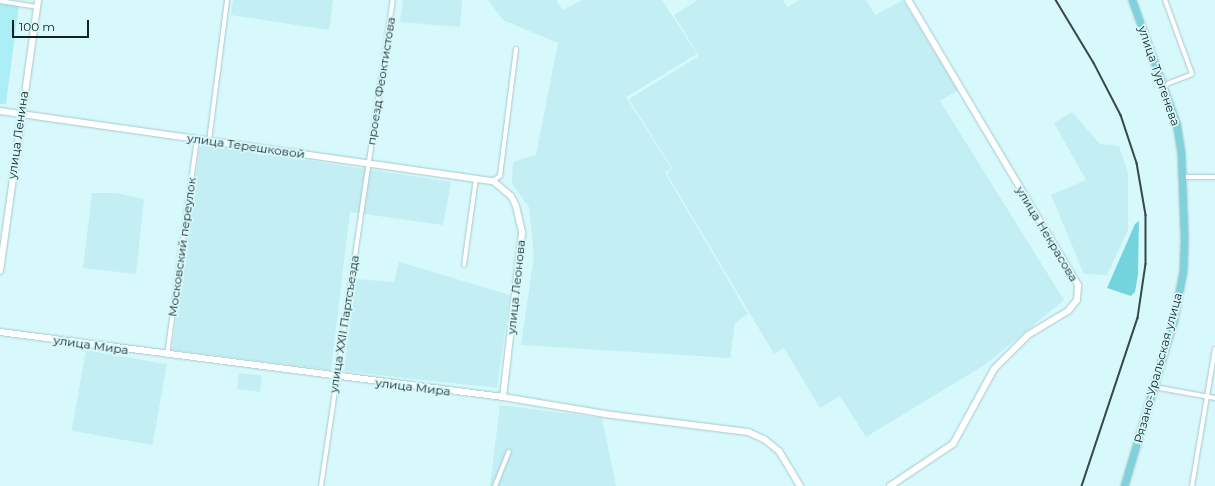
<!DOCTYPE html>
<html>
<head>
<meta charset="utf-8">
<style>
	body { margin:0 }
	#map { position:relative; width:1215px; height:486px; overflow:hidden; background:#d7f9fc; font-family:Montserrat,sans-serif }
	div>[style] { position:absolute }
	.built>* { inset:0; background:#c3eef3; transform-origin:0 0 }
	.green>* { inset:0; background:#abeef6 }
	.forest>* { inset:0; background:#74d4de }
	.roads { filter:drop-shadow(0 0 1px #a8c8cc) drop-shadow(0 0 1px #a8c8cc) }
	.street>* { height:4px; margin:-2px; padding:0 2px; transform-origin:2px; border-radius:2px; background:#fff }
	.secondary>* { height:6px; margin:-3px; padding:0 3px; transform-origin:3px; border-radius:3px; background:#fff }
	.primary>* { height:7px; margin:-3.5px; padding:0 3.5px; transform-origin:3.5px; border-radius:3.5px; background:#80d1d9 }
	.rail>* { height:1.5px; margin:-0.75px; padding:0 0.75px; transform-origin:0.75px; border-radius:0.75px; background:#38484a }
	span { translate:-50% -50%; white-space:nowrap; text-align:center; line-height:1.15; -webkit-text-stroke:3.5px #d7f9fc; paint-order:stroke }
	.street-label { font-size:12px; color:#152122 }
	.scale { position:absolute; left:12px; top:20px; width:77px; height:18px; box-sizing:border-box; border:2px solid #152122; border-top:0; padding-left:5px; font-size:12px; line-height:14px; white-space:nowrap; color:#152122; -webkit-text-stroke:3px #d7f9fc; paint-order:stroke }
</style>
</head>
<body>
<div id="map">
	<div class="built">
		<div style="clip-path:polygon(233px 0,333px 0,329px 30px,231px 15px)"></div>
		<div style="clip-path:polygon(403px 0,462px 0,460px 27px,400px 22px)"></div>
		<div style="clip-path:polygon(488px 0,556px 0,563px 10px,582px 0,662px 0,697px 54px,626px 97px,671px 168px,665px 173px,748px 314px,735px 323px,730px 358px,521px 345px,534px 256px,529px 207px,512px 184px,513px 162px,536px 155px,558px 43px,503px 20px)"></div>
		<div style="clip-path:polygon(698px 0,783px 0,787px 7px,800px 0,866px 0,875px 15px,903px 0,958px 90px,940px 101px,1064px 300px,986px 364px,866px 437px,840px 396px,820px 408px,784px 348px,774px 354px,667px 174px,672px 168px,629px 99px,699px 56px,674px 15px)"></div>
		<div style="clip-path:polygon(1072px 112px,1100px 144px,1119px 146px,1128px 173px,1128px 230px,1107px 275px,1084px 274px,1051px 195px,1086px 180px,1054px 123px)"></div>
		<div style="clip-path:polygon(200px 144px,451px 182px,443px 225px,350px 212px,331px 370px,172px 350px)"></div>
		<div style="clip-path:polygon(92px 193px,116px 193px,144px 199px,136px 274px,83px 268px)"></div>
		<div style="clip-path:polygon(399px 262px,510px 295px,497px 388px,344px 371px,356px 279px,394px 282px)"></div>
		<div style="left:86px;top:350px;width:82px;height:82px;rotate:10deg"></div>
		<div style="left:239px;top:373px;width:23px;height:16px;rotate:7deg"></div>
		<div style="clip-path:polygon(500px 405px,602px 418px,616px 486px,490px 486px)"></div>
	</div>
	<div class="green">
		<div style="clip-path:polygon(0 2px,19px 4px,6px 104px,0 104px)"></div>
	</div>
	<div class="forest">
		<div style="clip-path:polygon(1139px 221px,1138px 274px,1135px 292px,1131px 296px,1107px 288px,1135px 224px)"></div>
	</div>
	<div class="roads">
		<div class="street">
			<div style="left:0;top:1px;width:37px;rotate:9deg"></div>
			<div style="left:1164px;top:85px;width:30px;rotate:-21deg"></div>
			<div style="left:1192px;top:74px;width:79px;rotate:-110deg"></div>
			<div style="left:209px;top:141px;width:142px;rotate:-82.7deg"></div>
			<div style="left:1182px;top:177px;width:33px"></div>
			<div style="left:493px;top:181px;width:9px;rotate:-36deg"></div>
			<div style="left:500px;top:176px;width:128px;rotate:-82.8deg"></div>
			<div style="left:464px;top:265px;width:88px;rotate:-82.1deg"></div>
			<div style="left:167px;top:355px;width:218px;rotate:-82.1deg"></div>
			<div style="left:1154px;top:387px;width:62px;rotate:10.2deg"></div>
			<div style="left:321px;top:486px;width:491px;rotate:-81.6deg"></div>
			<div style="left:495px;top:486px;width:37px;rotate:-68deg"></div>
			<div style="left:1192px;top:486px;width:139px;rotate:-80.5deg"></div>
		</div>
		<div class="secondary">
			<div style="left:0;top:111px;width:498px;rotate:8.1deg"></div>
			<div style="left:493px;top:181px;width:23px;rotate:40deg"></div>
			<div style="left:511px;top:196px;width:11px;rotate:63deg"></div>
			<div style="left:516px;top:206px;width:28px;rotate:77deg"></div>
			<div style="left:522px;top:233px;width:165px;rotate:96.6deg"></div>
			<div style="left:0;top:271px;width:274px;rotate:-82deg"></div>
			<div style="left:0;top:332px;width:507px;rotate:7.36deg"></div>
			<div style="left:503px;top:397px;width:110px;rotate:9.4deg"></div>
			<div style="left:612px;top:415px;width:137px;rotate:7.1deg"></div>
			<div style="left:748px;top:432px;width:17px;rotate:24deg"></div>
			<div style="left:764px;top:439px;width:19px;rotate:39deg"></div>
			<div style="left:779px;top:451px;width:41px;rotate:59deg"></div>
			<div style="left:890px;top:486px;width:76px;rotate:-33.7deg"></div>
			<div style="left:953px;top:444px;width:85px;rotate:-61.3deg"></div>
			<div style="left:994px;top:369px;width:48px;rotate:-45deg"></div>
			<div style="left:1028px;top:335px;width:47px;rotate:-31deg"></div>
			<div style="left:1068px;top:311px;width:14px;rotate:-51deg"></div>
			<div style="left:1077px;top:300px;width:15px;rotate:-86deg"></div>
			<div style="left:1078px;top:285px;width:332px;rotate:-120.8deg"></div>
		</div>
		<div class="primary">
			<div style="left:1124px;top:486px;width:175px;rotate:-73.4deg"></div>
			<div style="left:1174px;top:318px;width:48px;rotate:-79.2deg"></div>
			<div style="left:1183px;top:271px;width:36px;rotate:-88deg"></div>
			<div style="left:1184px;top:235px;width:82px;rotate:-92.1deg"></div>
			<div style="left:1181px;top:153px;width:30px;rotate:-99deg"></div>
			<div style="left:1176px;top:123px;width:131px;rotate:-109.7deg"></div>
		</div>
	</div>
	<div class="rail">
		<div style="left:1056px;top:0;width:74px;rotate:58.9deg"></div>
		<div style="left:1094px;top:63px;width:59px;rotate:62.6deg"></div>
		<div style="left:1121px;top:115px;width:51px;rotate:71.6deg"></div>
		<div style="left:1137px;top:163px;width:53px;rotate:80.2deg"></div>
		<div style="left:1146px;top:215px;width:49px;rotate:90deg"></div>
		<div style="left:1146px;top:264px;width:55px;rotate:98.4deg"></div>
		<div style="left:1138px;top:318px;width:177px;rotate:108.4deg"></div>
	</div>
	<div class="street-label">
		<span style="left:1159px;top:76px;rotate:71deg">улица Тургенева</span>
		<span style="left:381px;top:81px;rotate:-81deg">проезд Феоктистова</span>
		<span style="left:18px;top:135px;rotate:-82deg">улица Ленина</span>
		<span style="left:246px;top:146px;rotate:8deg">улица Терешковой</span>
		<span style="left:1047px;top:234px;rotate:59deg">улица Некрасова</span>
		<span style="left:182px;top:247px;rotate:-82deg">Московский переулок</span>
		<span style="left:516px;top:287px;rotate:-84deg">улица Леонова</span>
		<span style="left:344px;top:324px;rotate:-81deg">улица XXII Партсъезда</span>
		<span style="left:91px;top:345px;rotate:8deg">улица Мира</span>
		<span style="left:1158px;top:368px;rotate:-75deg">Рязано-Уральская улица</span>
		<span style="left:413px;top:387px;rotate:7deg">улица Мира</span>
	</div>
	<div class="scale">100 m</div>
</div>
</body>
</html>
